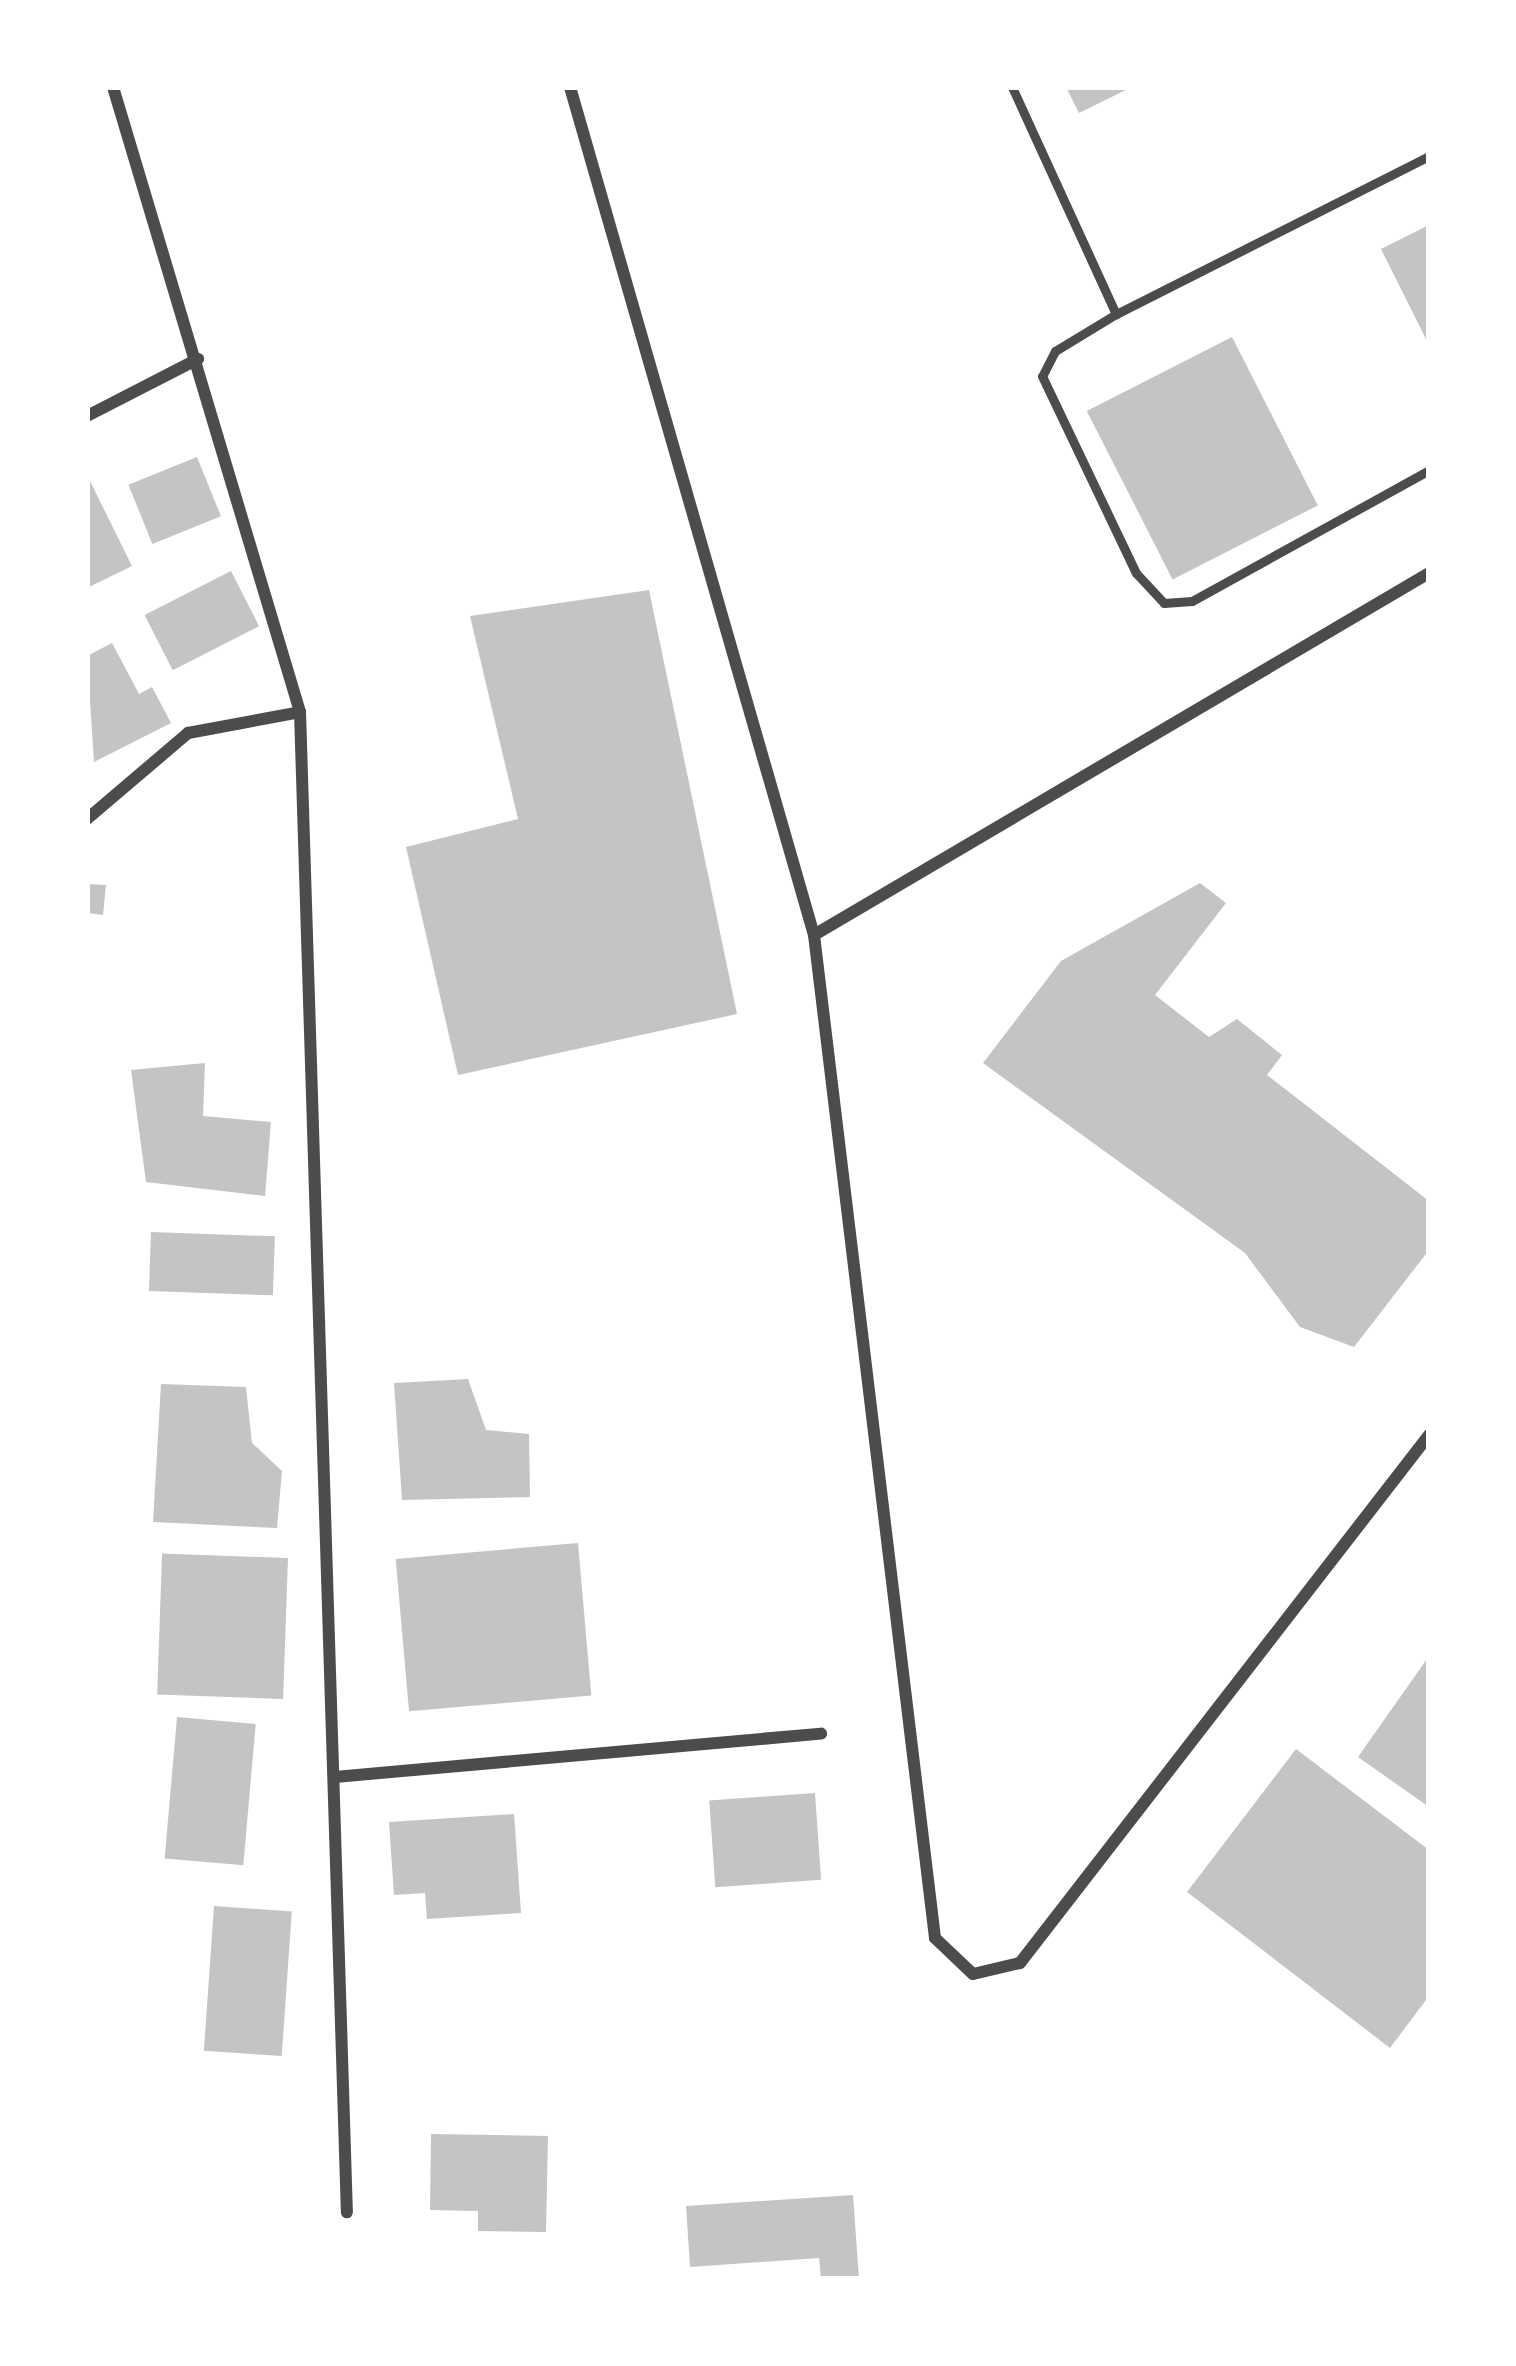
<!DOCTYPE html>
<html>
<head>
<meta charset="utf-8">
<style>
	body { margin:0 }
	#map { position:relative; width:1516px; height:2366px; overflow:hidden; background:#fff; font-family:"IBM Plex Sans",sans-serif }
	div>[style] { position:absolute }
	.building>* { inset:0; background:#c4c4c4; transform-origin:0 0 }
	.service>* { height:9px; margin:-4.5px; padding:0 4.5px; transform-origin:4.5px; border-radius:4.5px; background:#4c4c4c }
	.minor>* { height:12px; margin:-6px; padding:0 6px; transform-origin:6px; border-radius:6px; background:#4c4c4c }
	span { translate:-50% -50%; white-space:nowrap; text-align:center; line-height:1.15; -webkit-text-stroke:12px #fff; paint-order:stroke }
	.frame { position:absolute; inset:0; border:90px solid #fff; pointer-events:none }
</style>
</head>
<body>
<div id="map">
	<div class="building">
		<div style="clip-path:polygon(1066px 87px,1132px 87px,1079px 113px)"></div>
		<div style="clip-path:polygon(1429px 225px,1429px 345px,1381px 249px)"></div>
		<div style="left:1232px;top:337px;width:189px;height:163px;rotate:63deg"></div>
		<div style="left:197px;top:457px;width:64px;height:74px;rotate:68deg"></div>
		<div style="clip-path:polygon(87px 475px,132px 566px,87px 588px)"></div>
		<div style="left:231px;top:571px;width:62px;height:97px;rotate:63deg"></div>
		<div style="clip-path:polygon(649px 590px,737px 1014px,458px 1075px,406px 847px,518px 819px,470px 616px)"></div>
		<div style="clip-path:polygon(112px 643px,139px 694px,152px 687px,171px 723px,94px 762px,87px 656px)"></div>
		<div style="clip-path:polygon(1200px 883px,1226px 903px,1155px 995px,1209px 1037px,1237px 1019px,1282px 1055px,1267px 1075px,1429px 1201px,1429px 1250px,1354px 1347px,1300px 1327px,1245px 1253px,983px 1063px,1061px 961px)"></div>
		<div style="clip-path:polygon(87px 884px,106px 885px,103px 915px,87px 913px)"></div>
		<div style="clip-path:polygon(205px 1063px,203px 1116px,271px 1122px,265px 1196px,146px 1182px,131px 1070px)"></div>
		<div style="left:151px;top:1232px;width:124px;height:59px;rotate:2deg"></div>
		<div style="clip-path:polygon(468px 1379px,486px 1430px,529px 1434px,530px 1497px,402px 1500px,394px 1383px)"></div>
		<div style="clip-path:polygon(161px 1384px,246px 1387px,252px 1443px,282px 1471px,277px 1528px,153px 1522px)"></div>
		<div style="left:578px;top:1543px;width:153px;height:183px;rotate:85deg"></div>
		<div style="left:288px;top:1558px;width:141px;height:126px;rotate:92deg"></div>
		<div style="clip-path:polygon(1429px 1656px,1429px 1807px,1358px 1757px)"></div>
		<div style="left:177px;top:1717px;width:79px;height:142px;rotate:5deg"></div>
		<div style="clip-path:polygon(1296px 1749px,1429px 1850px,1429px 1996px,1390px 2048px,1187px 1892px)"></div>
		<div style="left:815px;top:1793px;width:87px;height:106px;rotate:86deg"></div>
		<div style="clip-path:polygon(514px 1814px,521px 1913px,427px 1919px,425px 1893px,394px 1895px,389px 1822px)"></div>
		<div style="left:214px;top:1906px;width:78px;height:145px;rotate:4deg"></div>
		<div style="clip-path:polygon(431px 2134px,548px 2136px,546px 2232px,478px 2231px,478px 2211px,430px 2210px)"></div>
		<div style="clip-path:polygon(853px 2195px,859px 2279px,821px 2279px,819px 2258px,690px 2267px,686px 2206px)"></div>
	</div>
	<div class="service">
		<div style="left:1012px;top:87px;width:250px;rotate:65.4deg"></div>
		<div style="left:1429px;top:156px;width:351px;rotate:153.2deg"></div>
		<div style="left:1116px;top:314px;width:71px;rotate:148.8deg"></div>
		<div style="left:1055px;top:351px;width:28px;rotate:117deg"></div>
		<div style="left:1042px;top:376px;width:218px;rotate:64.5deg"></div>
		<div style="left:1136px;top:573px;width:41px;rotate:47deg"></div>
		<div style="left:1164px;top:603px;width:28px;rotate:-4deg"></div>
		<div style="left:1192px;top:601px;width:271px;rotate:-28.9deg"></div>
	</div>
	<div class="minor">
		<div style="left:113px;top:87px;width:652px;rotate:73.34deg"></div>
		<div style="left:300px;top:712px;width:1501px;rotate:88.21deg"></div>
		<div style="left:570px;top:87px;width:882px;rotate:73.95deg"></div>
		<div style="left:814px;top:935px;width:1010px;rotate:83.12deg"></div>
		<div style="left:935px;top:1938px;width:52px;rotate:43.5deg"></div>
		<div style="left:973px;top:1974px;width:48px;rotate:-13.2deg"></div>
		<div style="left:1020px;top:1963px;width:668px;rotate:-52.24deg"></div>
		<div style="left:87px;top:416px;width:125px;rotate:-27.2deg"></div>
		<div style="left:87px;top:819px;width:133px;rotate:-40.4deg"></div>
		<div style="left:188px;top:733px;width:114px;rotate:-10.6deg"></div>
		<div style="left:814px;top:935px;width:714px;rotate:-30.48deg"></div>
		<div style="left:335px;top:1777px;width:488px;rotate:-5.1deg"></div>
	</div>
	<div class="frame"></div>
</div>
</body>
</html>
